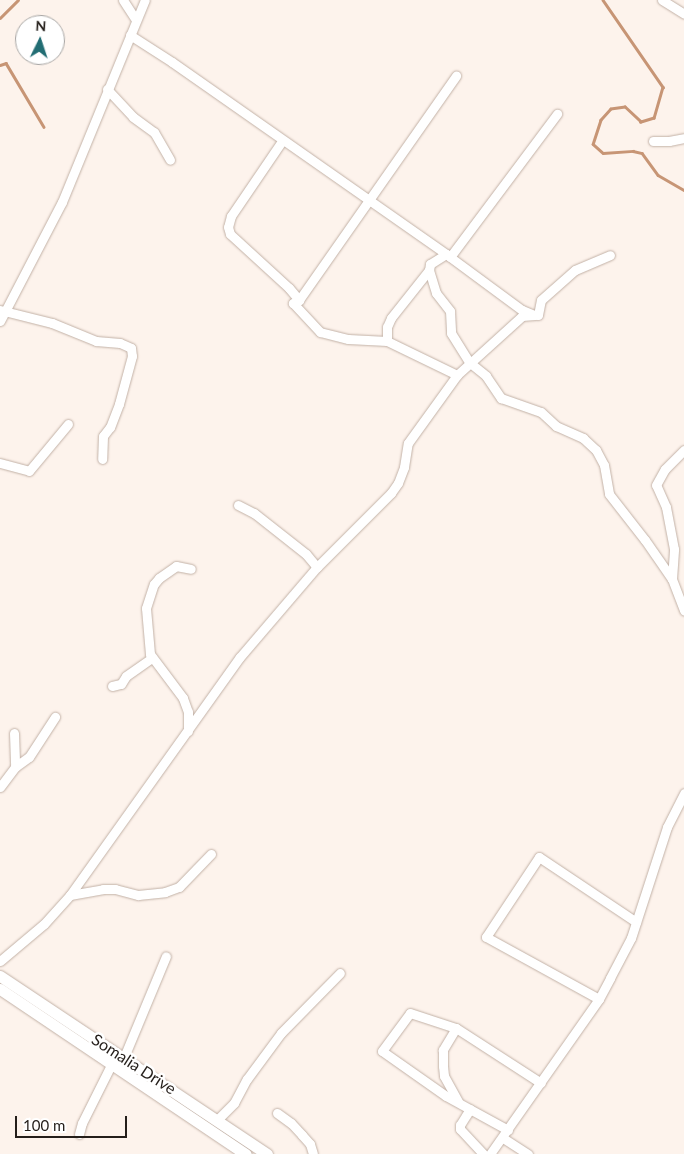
<!DOCTYPE html>
<html>
<head>
<meta charset="utf-8">
<style>
	body { margin:0 }
	#map { position:relative; width:684px; height:1154px; overflow:hidden; background:#fdf3ec; font-family:Lato,sans-serif }
	div>[style] { position:absolute }
	.stream>* { height:2.5px; margin:-1.25px; padding:0 1.25px; transform-origin:1.25px; border-radius:1.25px; background:#c79575 }
	.roads { filter:drop-shadow(0 0 1px #c2b1a6) drop-shadow(0 0 1px #c2b1a6) }
	.minor>* { height:9px; margin:-4.5px; padding:0 4.5px; transform-origin:4.5px; border-radius:4.5px; background:#fff }
	.major>* { height:11px; margin:-5.5px; padding:0 5.5px; transform-origin:5.5px; border-radius:5.5px; background:#fff }
	span { translate:-50% -50%; white-space:nowrap; text-align:center; line-height:1.15; -webkit-text-stroke:5px #fff; paint-order:stroke }
	.street-label { font-size:16px; color:#241e1a }
	.north { position:absolute; left:15px; top:15px; width:50px; height:50px; box-sizing:border-box; background:#fff; border:1px solid #a7a5a3; border-radius:50%; rotate:4deg; font-size:14px; font-weight:700; line-height:20px; text-align:center; color:#241e1a }
	.north::after { content:''; display:block; margin:auto; width:18px; height:22px; background:#226d73; clip-path:polygon(50% 0,100% 100%,50% 72%,0 100%) }
	.scale { position:absolute; left:15px; top:1116px; width:112px; height:22px; box-sizing:border-box; border:2px solid #241e1a; border-top:0; padding-left:6px; font-size:15px; line-height:18px; white-space:nowrap; color:#241e1a; -webkit-text-stroke:4px #fff; paint-order:stroke }
</style>
</head>
<body>
<div id="map">
	<div class="stream">
		<div style="left:603px;top:0;width:106px;rotate:55.4deg"></div>
		<div style="left:663px;top:87px;width:32px;rotate:106deg"></div>
		<div style="left:654px;top:118px;width:14px;rotate:163deg"></div>
		<div style="left:641px;top:122px;width:22px;rotate:-137deg"></div>
		<div style="left:625px;top:107px;width:14px;rotate:172deg"></div>
		<div style="left:611px;top:109px;width:15px;rotate:132deg"></div>
		<div style="left:601px;top:120px;width:25px;rotate:108deg"></div>
		<div style="left:593px;top:144px;width:13px;rotate:42deg"></div>
		<div style="left:603px;top:153px;width:30px;rotate:-4deg"></div>
		<div style="left:633px;top:151px;width:9px;rotate:13deg"></div>
		<div style="left:642px;top:153px;width:27px;rotate:54deg"></div>
		<div style="left:658px;top:175px;width:30px;rotate:30deg"></div>
		<div style="left:0;top:18px;width:25px;rotate:-45deg"></div>
		<div style="left:0;top:65px;width:6px;rotate:-18deg"></div>
		<div style="left:6px;top:63px;width:74px;rotate:59.3deg"></div>
	</div>
	<div class="roads">
		<div class="minor">
			<div style="left:123px;top:0;width:24px;rotate:57deg"></div>
			<div style="left:662px;top:0;width:26px;rotate:32deg"></div>
			<div style="left:130px;top:35px;width:50px;rotate:32.7deg"></div>
			<div style="left:172px;top:62px;width:335px;rotate:35deg"></div>
			<div style="left:446px;top:254px;width:94px;rotate:36.4deg"></div>
			<div style="left:522px;top:310px;width:11px;rotate:22deg"></div>
			<div style="left:107px;top:89px;width:38px;rotate:47deg"></div>
			<div style="left:133px;top:117px;width:26px;rotate:36deg"></div>
			<div style="left:154px;top:132px;width:32px;rotate:60deg"></div>
			<div style="left:282px;top:141px;width:91px;rotate:124.2deg"></div>
			<div style="left:231px;top:216px;width:11px;rotate:105deg"></div>
			<div style="left:228px;top:227px;width:7px;rotate:74deg"></div>
			<div style="left:230px;top:234px;width:80px;rotate:42.5deg"></div>
			<div style="left:289px;top:288px;width:16px;rotate:50deg"></div>
			<div style="left:299px;top:300px;width:7px;rotate:153deg"></div>
			<div style="left:293px;top:303px;width:40px;rotate:47deg"></div>
			<div style="left:320px;top:332px;width:29px;rotate:14deg"></div>
			<div style="left:348px;top:339px;width:39px;rotate:3deg"></div>
			<div style="left:653px;top:141px;width:16px"></div>
			<div style="left:669px;top:141px;width:15px;rotate:-11deg"></div>
			<div style="left:446px;top:254px;width:19px;rotate:148deg"></div>
			<div style="left:430px;top:264px;width:6px;rotate:99deg"></div>
			<div style="left:429px;top:270px;width:24px;rotate:73deg"></div>
			<div style="left:436px;top:293px;width:23px;rotate:52deg"></div>
			<div style="left:450px;top:311px;width:22px;rotate:87deg"></div>
			<div style="left:451px;top:333px;width:34px;rotate:58deg"></div>
			<div style="left:469px;top:362px;width:22px;rotate:39deg"></div>
			<div style="left:486px;top:376px;width:27px;rotate:56deg"></div>
			<div style="left:501px;top:398px;width:42px;rotate:19.3deg"></div>
			<div style="left:541px;top:412px;width:21px;rotate:43deg"></div>
			<div style="left:556px;top:426px;width:30px;rotate:24deg"></div>
			<div style="left:583px;top:438px;width:18px;rotate:43deg"></div>
			<div style="left:596px;top:450px;width:17px;rotate:62deg"></div>
			<div style="left:604px;top:465px;width:29px;rotate:80deg"></div>
			<div style="left:609px;top:494px;width:58px;rotate:52deg"></div>
			<div style="left:645px;top:540px;width:47px;rotate:55.3deg"></div>
			<div style="left:672px;top:579px;width:34px;rotate:69deg"></div>
			<div style="left:450px;top:257px;width:179px;rotate:-53.2deg"></div>
			<div style="left:429px;top:270px;width:61px;rotate:128.4deg"></div>
			<div style="left:391px;top:318px;width:10px;rotate:114deg"></div>
			<div style="left:387px;top:327px;width:14px;rotate:90deg"></div>
			<div style="left:387px;top:341px;width:78px;rotate:25.9deg"></div>
			<div style="left:299px;top:300px;width:274px;rotate:-55deg"></div>
			<div style="left:0;top:310px;width:54px;rotate:14deg"></div>
			<div style="left:52px;top:323px;width:48px;rotate:22.2deg"></div>
			<div style="left:96px;top:341px;width:24px;rotate:5deg"></div>
			<div style="left:120px;top:343px;width:12px;rotate:24deg"></div>
			<div style="left:131px;top:348px;width:8px;rotate:83deg"></div>
			<div style="left:132px;top:356px;width:50px;rotate:105.2deg"></div>
			<div style="left:119px;top:404px;width:25px;rotate:111deg"></div>
			<div style="left:110px;top:427px;width:11px;rotate:128deg"></div>
			<div style="left:103px;top:436px;width:23px;rotate:92deg"></div>
			<div style="left:0;top:321px;width:134px;rotate:-62.5deg"></div>
			<div style="left:62px;top:202px;width:218px;rotate:-67.7deg"></div>
			<div style="left:0;top:463px;width:30px;rotate:15deg"></div>
			<div style="left:29px;top:471px;width:61px;rotate:-50.3deg"></div>
			<div style="left:238px;top:505px;width:18px;rotate:27deg"></div>
			<div style="left:254px;top:513px;width:66px;rotate:38.3deg"></div>
			<div style="left:306px;top:554px;width:17px;rotate:50deg"></div>
			<div style="left:672px;top:579px;width:30px;rotate:-86deg"></div>
			<div style="left:674px;top:549px;width:43px;rotate:-100.8deg"></div>
			<div style="left:666px;top:507px;width:24px;rotate:-114deg"></div>
			<div style="left:656px;top:485px;width:18px;rotate:-61deg"></div>
			<div style="left:665px;top:469px;width:27px;rotate:-45deg"></div>
			<div style="left:112px;top:686px;width:9px;rotate:-13deg"></div>
			<div style="left:121px;top:684px;width:9px;rotate:-58deg"></div>
			<div style="left:126px;top:676px;width:32px;rotate:-35deg"></div>
			<div style="left:188px;top:731px;width:19px;rotate:-90deg"></div>
			<div style="left:188px;top:712px;width:15px;rotate:-110deg"></div>
			<div style="left:183px;top:698px;width:55px;rotate:-126.9deg"></div>
			<div style="left:150px;top:654px;width:46px;rotate:-95deg"></div>
			<div style="left:146px;top:608px;width:25px;rotate:-72deg"></div>
			<div style="left:154px;top:584px;width:8px;rotate:-50deg"></div>
			<div style="left:159px;top:578px;width:21px;rotate:-35deg"></div>
			<div style="left:176px;top:566px;width:15px;rotate:11deg"></div>
			<div style="left:14px;top:733px;width:34px;rotate:88deg"></div>
			<div style="left:0;top:787px;width:25px;rotate:-53deg"></div>
			<div style="left:15px;top:767px;width:17px;rotate:-36deg"></div>
			<div style="left:29px;top:757px;width:48px;rotate:-57deg"></div>
			<div style="left:70px;top:895px;width:34px;rotate:-10deg"></div>
			<div style="left:103px;top:889px;width:12px"></div>
			<div style="left:115px;top:889px;width:24px;rotate:15deg"></div>
			<div style="left:138px;top:895px;width:27px;rotate:-6deg"></div>
			<div style="left:165px;top:892px;width:15px;rotate:-20deg"></div>
			<div style="left:179px;top:887px;width:46px;rotate:-45.9deg"></div>
			<div style="left:0;top:961px;width:57px;rotate:-40.1deg"></div>
			<div style="left:44px;top:924px;width:39px;rotate:-48deg"></div>
			<div style="left:70px;top:895px;width:292px;rotate:-54.5deg"></div>
			<div style="left:240px;top:657px;width:118px;rotate:-49.5deg"></div>
			<div style="left:317px;top:567px;width:105px;rotate:-45deg"></div>
			<div style="left:391px;top:493px;width:12px;rotate:-55deg"></div>
			<div style="left:398px;top:483px;width:17px;rotate:-69deg"></div>
			<div style="left:404px;top:467px;width:24px;rotate:-81deg"></div>
			<div style="left:408px;top:443px;width:84px;rotate:-54.2deg"></div>
			<div style="left:457px;top:375px;width:88px;rotate:-42.2deg"></div>
			<div style="left:522px;top:316px;width:16px;rotate:-4deg"></div>
			<div style="left:538px;top:315px;width:15px;rotate:-79deg"></div>
			<div style="left:541px;top:300px;width:45px;rotate:-41.4deg"></div>
			<div style="left:575px;top:270px;width:38px;rotate:-23deg"></div>
			<div style="left:599px;top:999px;width:129px;rotate:-151.2deg"></div>
			<div style="left:486px;top:937px;width:96px;rotate:-56.5deg"></div>
			<div style="left:539px;top:857px;width:117px;rotate:33.8deg"></div>
			<div style="left:456px;top:1028px;width:26px;rotate:121deg"></div>
			<div style="left:443px;top:1050px;width:16px;rotate:90deg"></div>
			<div style="left:443px;top:1066px;width:10px;rotate:84deg"></div>
			<div style="left:444px;top:1076px;width:29px;rotate:61deg"></div>
			<div style="left:124px;top:1057px;width:109px;rotate:-67.4deg"></div>
			<div style="left:470px;top:1109px;width:19px;rotate:122deg"></div>
			<div style="left:460px;top:1125px;width:4px;rotate:90deg"></div>
			<div style="left:460px;top:1129px;width:34px;rotate:47deg"></div>
			<div style="left:277px;top:1113px;width:17px;rotate:36deg"></div>
			<div style="left:291px;top:1123px;width:16px;rotate:47deg"></div>
			<div style="left:302px;top:1135px;width:12px;rotate:48deg"></div>
			<div style="left:310px;top:1144px;width:10px;rotate:73deg"></div>
			<div style="left:218px;top:1119px;width:23px;rotate:-45deg"></div>
			<div style="left:234px;top:1103px;width:27px;rotate:-62deg"></div>
			<div style="left:247px;top:1079px;width:57px;rotate:-53.5deg"></div>
			<div style="left:281px;top:1033px;width:84px;rotate:-45.5deg"></div>
			<div style="left:508px;top:1130px;width:71px;rotate:-151.3deg"></div>
			<div style="left:446px;top:1096px;width:78px;rotate:-144.9deg"></div>
			<div style="left:382px;top:1051px;width:47px;rotate:-53.6deg"></div>
			<div style="left:410px;top:1013px;width:48px;rotate:18.1deg"></div>
			<div style="left:456px;top:1028px;width:101px;rotate:32.9deg"></div>
			<div style="left:79px;top:1134px;width:11px;rotate:-75deg"></div>
			<div style="left:82px;top:1123px;width:67px;rotate:-63.4deg"></div>
			<div style="left:503px;top:1138px;width:30px;rotate:33deg"></div>
			<div style="left:490px;top:1154px;width:189px;rotate:-54.9deg"></div>
			<div style="left:599px;top:999px;width:24px;rotate:-62deg"></div>
			<div style="left:610px;top:978px;width:45px;rotate:-62.3deg"></div>
			<div style="left:631px;top:938px;width:117px;rotate:-72deg"></div>
			<div style="left:667px;top:827px;width:38px;rotate:-63deg"></div>
		</div>
		<div class="major">
			<div style="left:0;top:976px;width:321px;rotate:33.7deg"></div>
			<div style="left:0;top:989px;width:296px;rotate:33.9deg"></div>
		</div>
	</div>
	<div class="street-label">
		<span style="left:134px;top:1064px;rotate:33deg">Somalia Drive</span>
	</div>
	<div class="north">N</div>
	<div class="scale">100 m</div>
</div>
</body>
</html>
